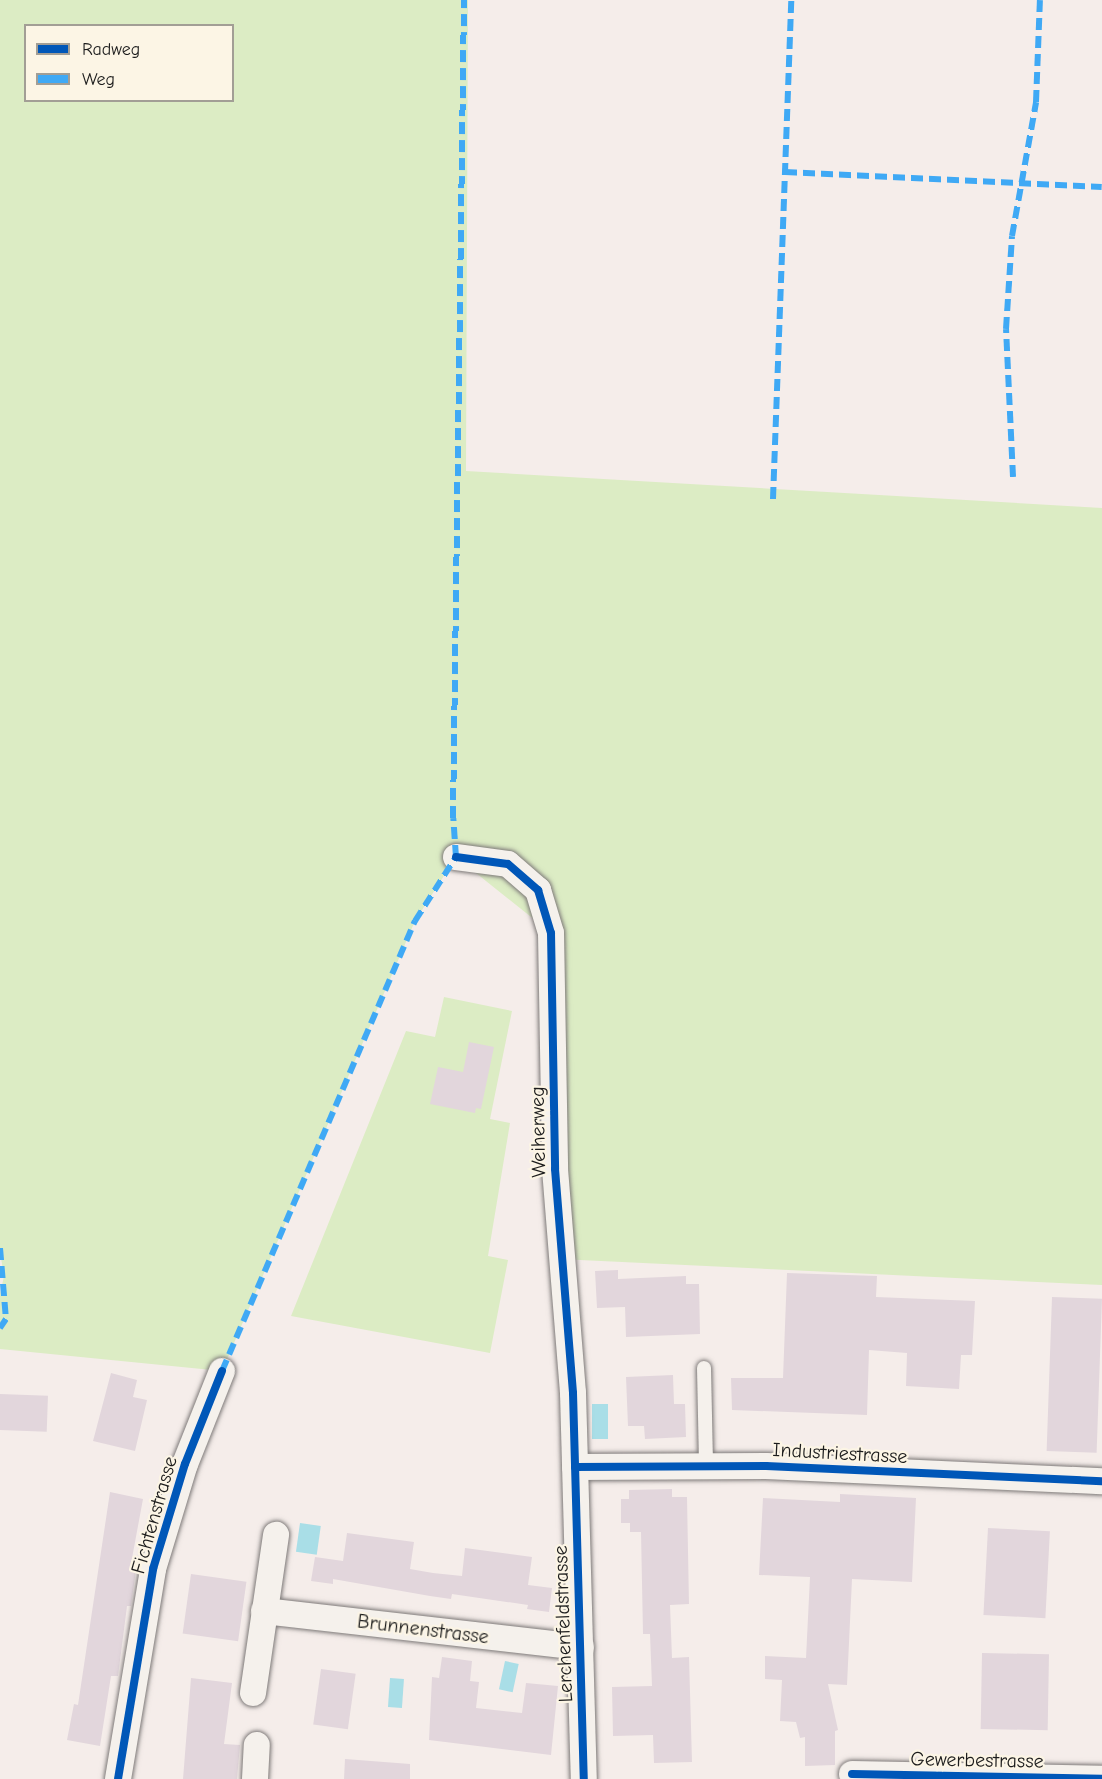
<!DOCTYPE html>
<html>
<head>
<meta charset="utf-8">
<style>
	body { margin:0 }
	#map { position:relative; width:1102px; height:1779px; overflow:hidden; background:#f5edea; font-family:"Comic Neue",sans-serif }
	div>[style] { position:absolute }
	.green>* { inset:0; background:#dcecc4 }
	.water>* { inset:0; background:#a9dee7; transform-origin:0 0 }
	.building>* { inset:0; background:#e2d6dc; transform-origin:0 0 }
	.roads { filter:drop-shadow(0 0 2px #7e7a79) drop-shadow(0 0 2px #7e7a79) }
	.service>* { height:14px; margin:-7px; padding:0 7px; transform-origin:7px; border-radius:7px; background:#f5f1ec }
	.minor>* { height:26px; margin:-13px; padding:0 13px; transform-origin:13px; border-radius:13px; background:#f5f1ec }
	.quiet>* { height:6px; margin-top:-3px; transform-origin:0; background:repeating-linear-gradient(90deg,#3fa9f5 0 12px,transparent 0 18px) }
	.cycleway>* { height:8px; margin:-4px; padding:0 4px; transform-origin:4px; border-radius:4px; background:#0057b8 }
	span { translate:-50% -50%; white-space:nowrap; text-align:center; line-height:1.15; -webkit-text-stroke:4.5px #fcf5e5; paint-order:stroke }
	.street-label { font-size:20px; color:#1c1c1c }
	.legend { position:absolute; left:24px; top:24px; width:210px; height:78px; box-sizing:border-box; background:#fcf5e5; border:2px solid #a29e95; margin:0; padding:8px 10px; list-style:none; font-size:18px; color:#1c1c1c }
	.legend li { display:flex; align-items:center; gap:12px; height:30px }
	.legend b { width:30px; border:2px solid #a29e95 }
</style>
</head>
<body>
<div id="map">
	<div class="green">
		<div style="clip-path:polygon(evenodd,0 0,468px 0,466px 471px,1102px 508px,1102px 1285px,559px 1259px,551px 933px,456px 857px,415px 921px,222px 1371px,0 1349px,0 1295px,4px 1276px,0 1252px,0 0,26px 26px,232px 26px,232px 100px,26px 100px,26px 26px)"></div>
		<div style="clip-path:polygon(444px 997px,512px 1011px,490px 1119px,510px 1123px,488px 1256px,508px 1260px,490px 1353px,291px 1316px,406px 1031px,435px 1037px)"></div>
	</div>
	<div class="water">
		<div style="left:592px;top:1404px;width:16px;height:35px"></div>
		<div style="left:300px;top:1523px;width:21px;height:29px;rotate:8deg"></div>
		<div style="left:505px;top:1661px;width:14px;height:29px;rotate:12deg"></div>
		<div style="left:390px;top:1678px;width:14px;height:29px;rotate:4deg"></div>
	</div>
	<div class="building">
		<div style="clip-path:polygon(469px 1042px,494px 1047px,481px 1109px,476px 1108px,475px 1113px,430px 1104px,438px 1067px,463px 1072px)"></div>
		<div style="clip-path:polygon(618px 1270px,618px 1279px,686px 1276px,686px 1284px,699px 1284px,700px 1334px,626px 1337px,625px 1307px,597px 1308px,595px 1271px)"></div>
		<div style="clip-path:polygon(787px 1273px,877px 1276px,876px 1297px,975px 1301px,972px 1355px,961px 1355px,959px 1389px,906px 1386px,907px 1353px,869px 1350px,867px 1415px,732px 1410px,731px 1378px,783px 1378px)"></div>
		<div style="left:1052px;top:1297px;width:50px;height:154px;rotate:2deg"></div>
		<div style="clip-path:polygon(111px 1373px,137px 1380px,133px 1397px,147px 1400px,135px 1451px,93px 1441px)"></div>
		<div style="clip-path:polygon(673px 1375px,674px 1404px,685px 1404px,686px 1437px,645px 1439px,644px 1426px,628px 1426px,626px 1377px)"></div>
		<div style="left:0;top:1394px;width:48px;height:36px;rotate:2deg"></div>
		<div style="clip-path:polygon(672px 1489px,672px 1497px,687px 1497px,689px 1604px,670px 1605px,672px 1658px,689px 1657px,692px 1762px,654px 1763px,653px 1735px,613px 1736px,612px 1687px,652px 1686px,650px 1634px,643px 1634px,641px 1532px,630px 1532px,630px 1523px,621px 1523px,621px 1499px,629px 1499px,629px 1490px)"></div>
		<div style="clip-path:polygon(110px 1492px,143px 1499px,130px 1569px,136px 1570px,131px 1606px,127px 1606px,118px 1676px,111px 1676px,100px 1746px,67px 1740px,74px 1704px,78px 1705px)"></div>
		<div style="clip-path:polygon(840px 1494px,916px 1498px,912px 1582px,852px 1579px,847px 1685px,828px 1684px,838px 1730px,835px 1731px,835px 1765px,805px 1766px,805px 1737px,800px 1738px,796px 1722px,780px 1721px,782px 1680px,765px 1679px,765px 1656px,806px 1658px,810px 1577px,759px 1575px,763px 1498px,840px 1502px)"></div>
		<div style="left:988px;top:1528px;width:62px;height:87px;rotate:3deg"></div>
		<div style="clip-path:polygon(347px 1533px,414px 1542px,410px 1569px,433px 1573px,462px 1576px,465px 1548px,532px 1557px,528px 1585px,552px 1588px,549px 1612px,527px 1609px,528px 1605px,452px 1594px,451px 1599px,430px 1596px,333px 1579px,333px 1584px,311px 1581px,315px 1557px,343px 1561px)"></div>
		<div style="left:191px;top:1574px;width:56px;height:60px;rotate:8deg"></div>
		<div style="left:982px;top:1653px;width:67px;height:76px;rotate:1deg"></div>
		<div style="clip-path:polygon(442px 1657px,472px 1661px,470px 1681px,479px 1682px,476px 1708px,522px 1713px,526px 1683px,558px 1686px,551px 1755px,429px 1740px,432px 1677px,439px 1678px)"></div>
		<div style="left:321px;top:1669px;width:35px;height:56px;rotate:8deg"></div>
		<div style="clip-path:polygon(191px 1678px,232px 1683px,224px 1744px,240px 1745px,237px 1779px,183px 1779px)"></div>
		<div style="clip-path:polygon(345px 1759px,410px 1764px,410px 1779px,344px 1779px)"></div>
	</div>
	<div class="roads">
		<div class="service">
			<div style="left:704px;top:1368px;width:98px;rotate:88.8deg"></div>
		</div>
		<div class="minor">
			<div style="left:456px;top:857px;width:52px;rotate:7.7deg"></div>
			<div style="left:508px;top:864px;width:40px;rotate:41deg"></div>
			<div style="left:538px;top:890px;width:45px;rotate:73.2deg"></div>
			<div style="left:551px;top:933px;width:236px;rotate:89deg"></div>
			<div style="left:555px;top:1169px;width:225px;rotate:85.4deg"></div>
			<div style="left:573px;top:1393px;width:386px;rotate:88.4deg"></div>
			<div style="left:575px;top:1467px;width:191px;rotate:-0.3deg"></div>
			<div style="left:766px;top:1466px;width:336px;rotate:2.6deg"></div>
			<div style="left:264px;top:1611px;width:319px;rotate:6.5deg"></div>
			<div style="left:253px;top:1693px;width:160px;rotate:-81.7deg"></div>
			<div style="left:852px;top:1774px;width:250px;rotate:1.1deg"></div>
			<div style="left:118px;top:1779px;width:213px;rotate:-80.5deg"></div>
			<div style="left:153px;top:1569px;width:110px;rotate:-73.1deg"></div>
			<div style="left:185px;top:1464px;width:100px;rotate:-68.3deg"></div>
			<div style="left:255px;top:1779px;width:34px;rotate:-87deg"></div>
		</div>
	</div>
	<div class="quiet">
		<div style="left:785px;top:172px;width:317px;rotate:2.7deg"></div>
		<div style="left:1013px;top:477px;width:148px;rotate:-92.7deg"></div>
		<div style="left:1006px;top:329px;width:93px;rotate:-86.3deg"></div>
		<div style="left:1012px;top:236px;width:136px;rotate:-79.8deg"></div>
		<div style="left:1036px;top:102px;width:102px;rotate:-87.8deg"></div>
		<div style="left:773px;top:499px;width:499px;rotate:-87.9deg"></div>
		<div style="left:0;top:1248px;width:71px;rotate:85.2deg"></div>
		<div style="left:6px;top:1319px;width:11px;rotate:124deg"></div>
		<div style="left:222px;top:1371px;width:490px;rotate:-66.8deg"></div>
		<div style="left:415px;top:921px;width:76px;rotate:-57.4deg"></div>
		<div style="left:456px;top:857px;width:39px;rotate:-94deg"></div>
		<div style="left:453px;top:818px;width:818px;rotate:-89.23deg"></div>
	</div>
	<div class="cycleway">
		<div style="left:456px;top:857px;width:52px;rotate:7.7deg"></div>
		<div style="left:508px;top:864px;width:40px;rotate:41deg"></div>
		<div style="left:538px;top:890px;width:45px;rotate:73.2deg"></div>
		<div style="left:551px;top:933px;width:236px;rotate:89deg"></div>
		<div style="left:555px;top:1169px;width:225px;rotate:85.4deg"></div>
		<div style="left:573px;top:1393px;width:386px;rotate:88.4deg"></div>
		<div style="left:575px;top:1467px;width:191px;rotate:-0.3deg"></div>
		<div style="left:766px;top:1466px;width:336px;rotate:2.6deg"></div>
		<div style="left:852px;top:1774px;width:250px;rotate:1.1deg"></div>
		<div style="left:118px;top:1779px;width:213px;rotate:-80.5deg"></div>
		<div style="left:153px;top:1569px;width:110px;rotate:-73.1deg"></div>
		<div style="left:185px;top:1464px;width:100px;rotate:-68.3deg"></div>
	</div>
	<div class="street-label">
		<span style="left:538px;top:1132px;rotate:-91deg">Weiherweg</span>
		<span style="left:840px;top:1453px;rotate:3deg">Industriestrasse</span>
		<span style="left:154px;top:1515px;rotate:-74deg">Fichtenstrasse</span>
		<span style="left:563px;top:1624px;rotate:-92deg">Lerchenfeldstrasse</span>
		<span style="left:423px;top:1629px;rotate:7deg">Brunnenstrasse</span>
		<span style="left:977px;top:1760px;rotate:1deg">Gewerbestrasse</span>
	</div>
	<ul class="legend">
	<li><b style="height:8px;background:#0057b8"></b>Radweg</li>
	<li><b style="height:8px;background:#3fa9f5"></b>Weg</li>
	</ul>
</div>
</body>
</html>
